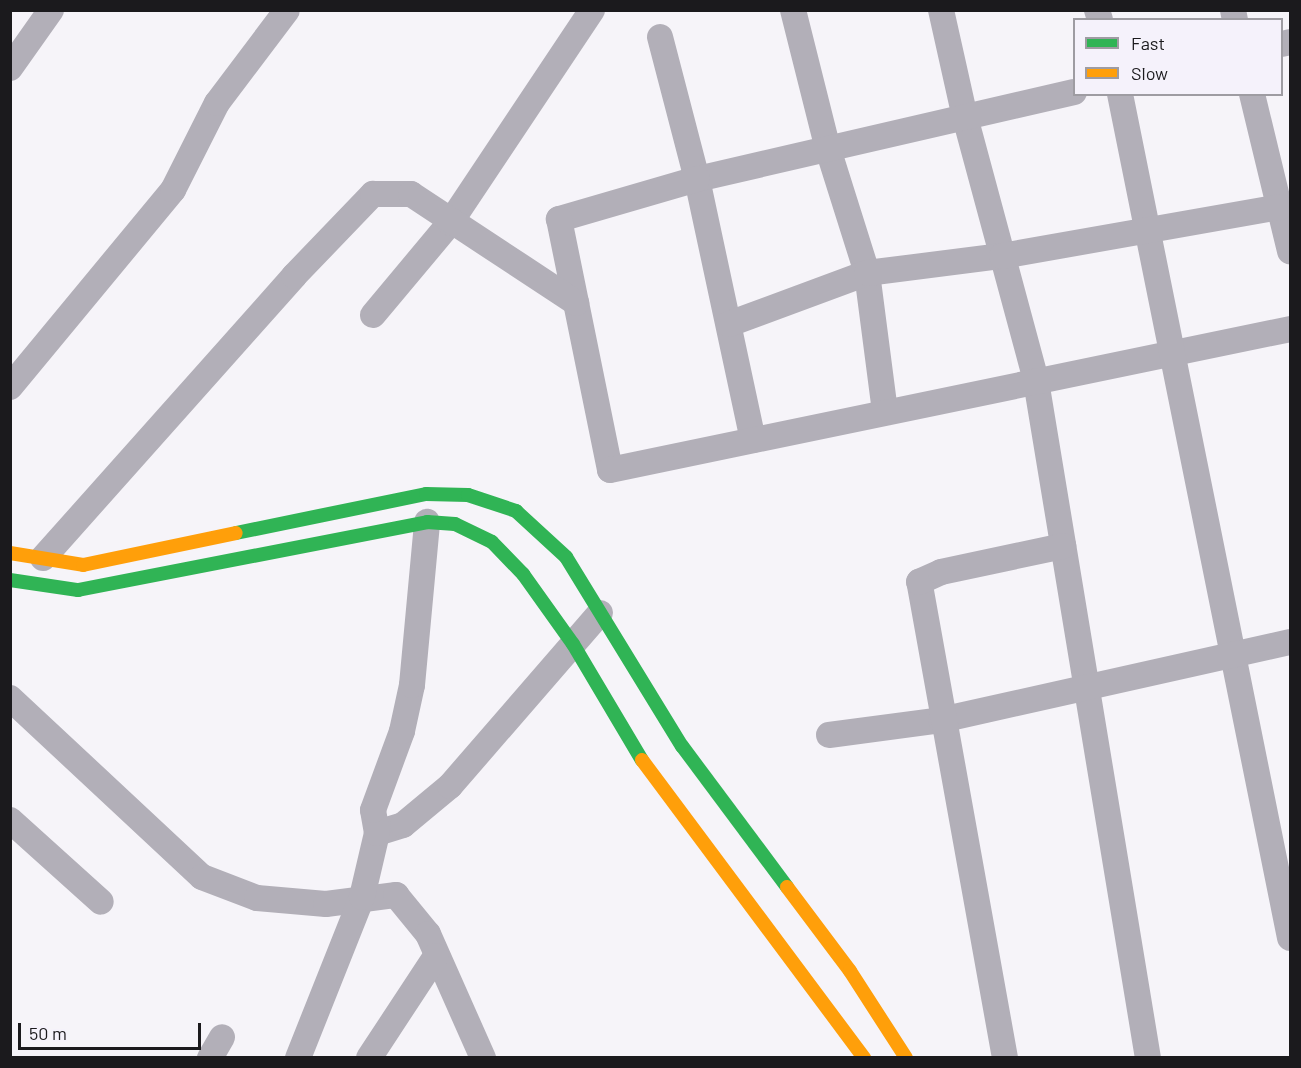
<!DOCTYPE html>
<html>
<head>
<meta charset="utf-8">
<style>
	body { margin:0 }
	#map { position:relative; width:1301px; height:1068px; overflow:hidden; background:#f6f4f9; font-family:Barlow,sans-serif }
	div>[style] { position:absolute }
	.street>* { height:26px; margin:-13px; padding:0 13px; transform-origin:13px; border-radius:13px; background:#b2afb8 }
	.fast>* { height:14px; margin:-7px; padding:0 7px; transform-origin:7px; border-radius:7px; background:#30b455 }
	.slow>* { height:14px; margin:-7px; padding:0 7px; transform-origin:7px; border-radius:7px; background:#ff9f0a }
	span { translate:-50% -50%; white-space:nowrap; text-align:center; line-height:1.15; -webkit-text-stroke:4.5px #f5f2fb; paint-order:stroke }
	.frame { position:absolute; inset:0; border:12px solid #1b1a1d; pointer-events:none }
	.legend { position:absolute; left:1073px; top:18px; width:210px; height:78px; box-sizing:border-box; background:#f5f2fb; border:2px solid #9e9ca2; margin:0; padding:8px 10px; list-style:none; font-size:18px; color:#1b1a1d }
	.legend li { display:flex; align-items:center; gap:12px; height:30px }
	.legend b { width:30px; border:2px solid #9e9ca2 }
	.scale { position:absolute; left:18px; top:1023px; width:183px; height:27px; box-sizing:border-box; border:3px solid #1b1a1d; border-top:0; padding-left:8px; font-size:18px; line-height:21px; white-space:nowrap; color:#1b1a1d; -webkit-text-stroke:4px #f5f2fb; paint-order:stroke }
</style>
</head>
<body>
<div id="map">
	<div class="street">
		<div style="left:793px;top:10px;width:143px;rotate:75.9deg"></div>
		<div style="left:828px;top:149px;width:130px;rotate:72.5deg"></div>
		<div style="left:867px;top:273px;width:140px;rotate:82.6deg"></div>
		<div style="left:941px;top:10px;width:110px;rotate:77.4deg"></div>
		<div style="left:965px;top:117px;width:273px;rotate:74.9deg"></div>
		<div style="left:1036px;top:381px;width:686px;rotate:80.61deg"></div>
		<div style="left:1097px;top:10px;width:10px;rotate:73deg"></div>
		<div style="left:1233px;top:10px;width:10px;rotate:79deg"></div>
		<div style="left:660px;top:37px;width:147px;rotate:75.4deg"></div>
		<div style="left:697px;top:179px;width:267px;rotate:77.9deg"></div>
		<div style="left:1282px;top:44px;width:8px;rotate:-14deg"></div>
		<div style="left:10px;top:68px;width:71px;rotate:-54.7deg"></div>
		<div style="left:1074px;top:92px;width:387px;rotate:167deg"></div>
		<div style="left:697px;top:179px;width:144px;rotate:163.8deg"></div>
		<div style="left:559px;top:219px;width:256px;rotate:78.5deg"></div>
		<div style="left:610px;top:470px;width:694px;rotate:-11.71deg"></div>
		<div style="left:1120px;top:94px;width:861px;rotate:78.61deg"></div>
		<div style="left:1252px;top:94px;width:162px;rotate:76.4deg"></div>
		<div style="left:373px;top:315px;width:120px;rotate:-50.1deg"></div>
		<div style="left:450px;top:223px;width:256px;rotate:-56.3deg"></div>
		<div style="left:729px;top:324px;width:147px;rotate:-20.3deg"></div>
		<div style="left:867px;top:273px;width:136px;rotate:-7.2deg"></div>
		<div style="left:1002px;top:256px;width:282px;rotate:-10deg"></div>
		<div style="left:10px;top:387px;width:256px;rotate:-50.4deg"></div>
		<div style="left:173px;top:190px;width:97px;rotate:-63.2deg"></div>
		<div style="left:217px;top:103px;width:116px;rotate:-53deg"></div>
		<div style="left:43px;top:558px;width:378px;rotate:-48.3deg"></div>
		<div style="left:294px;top:276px;width:114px;rotate:-46.1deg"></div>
		<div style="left:373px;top:194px;width:38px"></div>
		<div style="left:411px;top:194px;width:198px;rotate:33.4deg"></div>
		<div style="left:10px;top:698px;width:262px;rotate:43deg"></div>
		<div style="left:202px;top:877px;width:59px;rotate:20.9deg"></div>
		<div style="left:257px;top:898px;width:69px;rotate:5deg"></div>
		<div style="left:326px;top:904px;width:71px;rotate:-7.3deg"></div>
		<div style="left:396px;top:895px;width:50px;rotate:50.6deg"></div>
		<div style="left:428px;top:934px;width:136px;rotate:66.1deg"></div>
		<div style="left:829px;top:735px;width:113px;rotate:-7.6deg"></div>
		<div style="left:941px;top:720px;width:358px;rotate:-12.6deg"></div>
		<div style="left:10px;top:820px;width:122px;rotate:42deg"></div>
		<div style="left:377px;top:833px;width:27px;rotate:-17deg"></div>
		<div style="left:403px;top:825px;width:61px;rotate:-39.7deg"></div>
		<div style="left:450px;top:786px;width:229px;rotate:-49.1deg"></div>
		<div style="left:210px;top:1058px;width:24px;rotate:-60deg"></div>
		<div style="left:298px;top:1058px;width:173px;rotate:-68.3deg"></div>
		<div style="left:362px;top:897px;width:66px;rotate:-76.8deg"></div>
		<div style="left:377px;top:833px;width:23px;rotate:-100deg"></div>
		<div style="left:373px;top:810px;width:84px;rotate:-69.8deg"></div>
		<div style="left:402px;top:731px;width:47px;rotate:-77.7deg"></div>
		<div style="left:412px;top:685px;width:164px;rotate:-84.7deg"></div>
		<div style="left:369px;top:1058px;width:122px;rotate:-56.7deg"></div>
		<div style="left:1005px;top:1058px;width:484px;rotate:-100.2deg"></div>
		<div style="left:919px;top:582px;width:24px;rotate:-24deg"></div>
		<div style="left:941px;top:572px;width:125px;rotate:-12deg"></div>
	</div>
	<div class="fast">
		<div style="left:236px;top:533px;width:194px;rotate:-11.6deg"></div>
		<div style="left:426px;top:494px;width:42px;rotate:1.4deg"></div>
		<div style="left:468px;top:495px;width:51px;rotate:18.4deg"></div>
		<div style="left:516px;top:511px;width:68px;rotate:42.6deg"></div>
		<div style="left:566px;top:557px;width:222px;rotate:58.5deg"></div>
		<div style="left:682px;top:746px;width:176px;rotate:53.3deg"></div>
		<div style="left:10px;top:580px;width:69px;rotate:8.4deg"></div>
		<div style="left:78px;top:590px;width:356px;rotate:-11deg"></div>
		<div style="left:427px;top:522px;width:28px;rotate:4deg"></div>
		<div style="left:455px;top:524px;width:41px;rotate:25.9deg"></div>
		<div style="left:492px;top:542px;width:45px;rotate:45.9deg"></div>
		<div style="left:523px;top:574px;width:86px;rotate:54.5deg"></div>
		<div style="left:573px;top:644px;width:135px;rotate:59.3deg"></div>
	</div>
	<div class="slow">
		<div style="left:10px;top:553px;width:74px;rotate:9.3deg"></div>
		<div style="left:83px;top:565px;width:156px;rotate:-11.8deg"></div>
		<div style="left:642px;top:760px;width:372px;rotate:53.3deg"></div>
		<div style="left:787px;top:887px;width:105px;rotate:53.1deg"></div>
		<div style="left:850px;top:971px;width:103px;rotate:57.2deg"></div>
	</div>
	<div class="frame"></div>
	<ul class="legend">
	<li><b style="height:8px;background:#30b455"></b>Fast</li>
	<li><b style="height:8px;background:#ff9f0a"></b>Slow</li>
	</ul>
	<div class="scale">50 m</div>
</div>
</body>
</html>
